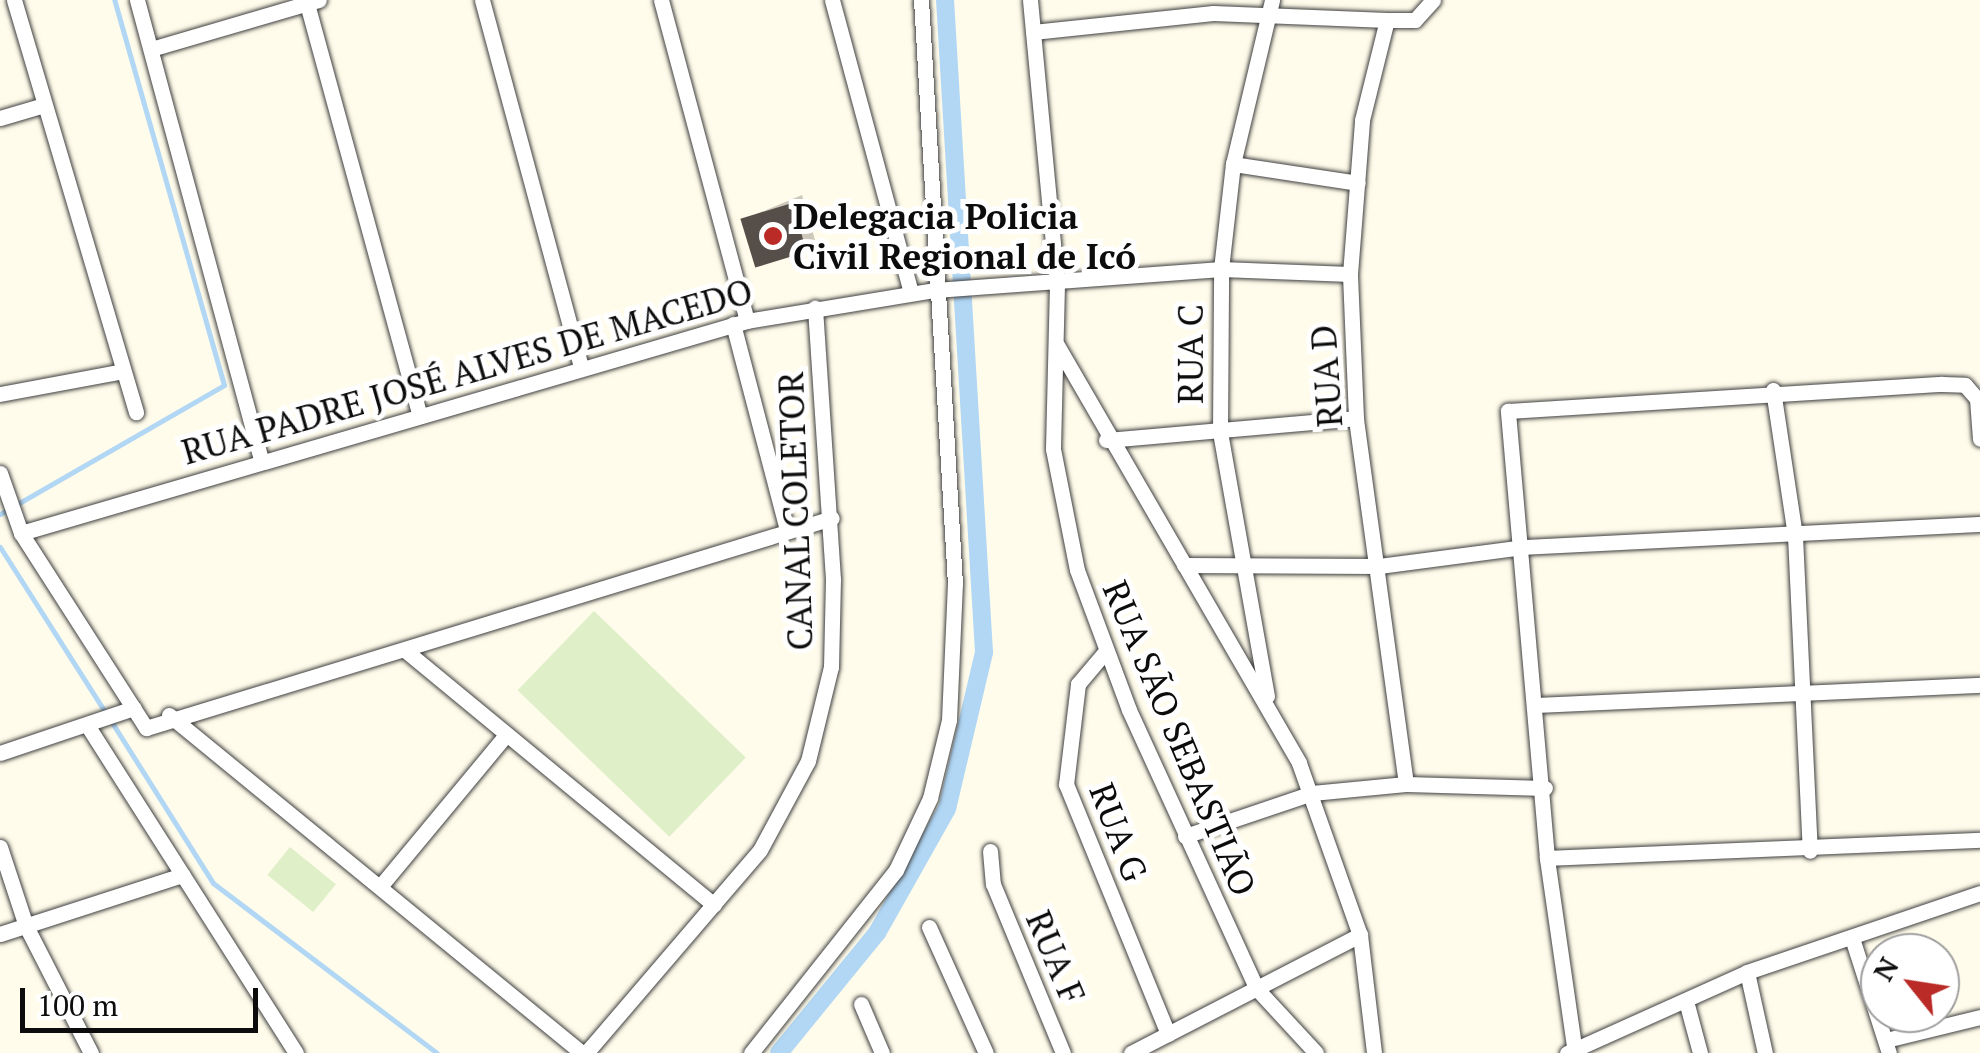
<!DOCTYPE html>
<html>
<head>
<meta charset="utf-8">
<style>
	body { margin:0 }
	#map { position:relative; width:1980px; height:1053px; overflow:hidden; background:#fffceb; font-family:"PT Serif",serif }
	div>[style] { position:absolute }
	.pitch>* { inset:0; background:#dfefc8; transform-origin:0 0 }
	.shadow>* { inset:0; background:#0003 }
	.stream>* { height:5px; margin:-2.5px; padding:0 2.5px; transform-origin:2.5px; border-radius:2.5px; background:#b1d7f5 }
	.canal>* { height:18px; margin:-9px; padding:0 9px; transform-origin:9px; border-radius:9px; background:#b1d7f5 }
	.building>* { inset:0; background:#554e49; transform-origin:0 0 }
	.roads { filter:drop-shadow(0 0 2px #3f3f3f) drop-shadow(0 0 2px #3f3f3f) }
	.minor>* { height:15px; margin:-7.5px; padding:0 7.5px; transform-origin:7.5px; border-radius:7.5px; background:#fff }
	.dots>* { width:28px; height:28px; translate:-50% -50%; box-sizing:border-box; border:5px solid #fff; border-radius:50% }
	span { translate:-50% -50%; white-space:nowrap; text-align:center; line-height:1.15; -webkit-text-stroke:10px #fff; paint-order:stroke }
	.poi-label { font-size:35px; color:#0c0c0c; font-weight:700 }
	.left { translate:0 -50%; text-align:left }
	.street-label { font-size:35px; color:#0c0c0c }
	.north { position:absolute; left:1860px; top:933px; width:100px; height:100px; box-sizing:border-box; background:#fff; border:2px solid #9e9e9e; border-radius:50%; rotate:300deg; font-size:28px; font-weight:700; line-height:40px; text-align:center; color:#0c0c0c }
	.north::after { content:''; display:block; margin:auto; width:35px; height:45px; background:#ba2a26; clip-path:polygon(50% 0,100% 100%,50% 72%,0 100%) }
	.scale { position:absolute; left:20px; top:988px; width:238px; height:45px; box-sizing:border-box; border:5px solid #0c0c0c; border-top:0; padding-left:12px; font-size:30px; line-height:35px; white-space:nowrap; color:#0c0c0c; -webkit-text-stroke:8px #fff; paint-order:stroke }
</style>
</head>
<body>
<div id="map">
	<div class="pitch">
		<div style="left:594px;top:611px;width:211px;height:110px;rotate:44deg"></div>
		<div style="left:290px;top:847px;width:59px;height:36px;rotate:39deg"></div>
	</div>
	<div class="shadow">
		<div style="clip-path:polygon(802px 195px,815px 240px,805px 250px,742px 220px)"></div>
	</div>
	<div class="stream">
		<div style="left:0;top:514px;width:258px;rotate:-29.9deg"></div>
		<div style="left:224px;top:385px;width:400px;rotate:-105.9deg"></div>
		<div style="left:0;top:547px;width:196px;rotate:57.5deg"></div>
		<div style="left:111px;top:721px;width:191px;rotate:57.8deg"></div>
		<div style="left:213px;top:883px;width:281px;rotate:37.2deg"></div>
	</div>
	<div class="canal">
		<div style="left:779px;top:1053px;width:155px;rotate:-50.8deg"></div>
		<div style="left:877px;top:933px;width:142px;rotate:-60.6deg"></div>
		<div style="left:947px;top:809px;width:161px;rotate:-76.7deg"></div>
		<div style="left:984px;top:652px;width:653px;rotate:-93.42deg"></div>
	</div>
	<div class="building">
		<div style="left:792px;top:203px;width:51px;height:54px;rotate:73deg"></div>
	</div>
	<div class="roads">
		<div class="minor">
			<div style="left:14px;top:0;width:430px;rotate:73.5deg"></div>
			<div style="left:137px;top:0;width:473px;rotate:74.9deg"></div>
			<div style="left:306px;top:0;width:427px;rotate:74.7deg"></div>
			<div style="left:482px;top:0;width:379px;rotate:74.9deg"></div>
			<div style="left:661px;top:0;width:332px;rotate:75deg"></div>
			<div style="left:832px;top:0;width:303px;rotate:74.9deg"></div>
			<div style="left:1030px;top:0;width:285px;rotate:84.6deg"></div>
			<div style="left:1057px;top:284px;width:165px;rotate:91.4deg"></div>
			<div style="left:1053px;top:449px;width:123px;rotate:78.8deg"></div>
			<div style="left:1077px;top:570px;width:149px;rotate:69.6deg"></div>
			<div style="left:1129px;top:710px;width:307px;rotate:65.4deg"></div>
			<div style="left:1257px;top:989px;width:87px;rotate:47.3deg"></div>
			<div style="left:1033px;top:32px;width:181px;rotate:-6deg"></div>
			<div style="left:1213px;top:13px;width:174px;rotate:2.3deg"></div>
			<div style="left:151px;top:49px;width:175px;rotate:-16.3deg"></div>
			<div style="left:0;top:118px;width:46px;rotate:-16.5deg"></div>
			<div style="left:1233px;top:164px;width:126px;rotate:8.6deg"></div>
			<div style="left:733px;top:324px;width:213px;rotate:75.3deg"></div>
			<div style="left:1057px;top:345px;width:483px;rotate:59.9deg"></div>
			<div style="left:1299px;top:763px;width:182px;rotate:70.5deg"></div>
			<div style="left:1360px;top:935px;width:119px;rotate:83.2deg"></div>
			<div style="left:1773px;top:390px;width:148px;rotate:81.4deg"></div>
			<div style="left:1795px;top:536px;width:315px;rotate:87.3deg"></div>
			<div style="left:0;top:394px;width:125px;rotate:-10.6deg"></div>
			<div style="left:1106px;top:440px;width:251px;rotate:-5deg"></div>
			<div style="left:0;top:473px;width:64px;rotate:70.7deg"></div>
			<div style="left:21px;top:533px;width:232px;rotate:57.3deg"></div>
			<div style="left:146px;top:728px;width:717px;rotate:-17.02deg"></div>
			<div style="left:21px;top:533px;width:756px;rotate:-16.28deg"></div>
			<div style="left:747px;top:321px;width:191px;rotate:-9.4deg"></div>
			<div style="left:935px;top:290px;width:287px;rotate:-4.2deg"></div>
			<div style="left:1221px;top:269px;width:129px;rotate:2.2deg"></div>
			<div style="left:1184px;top:565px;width:195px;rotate:0.3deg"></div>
			<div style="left:1379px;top:566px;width:145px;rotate:-7.5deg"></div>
			<div style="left:1523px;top:547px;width:458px;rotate:-2.9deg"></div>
			<div style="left:406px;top:651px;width:399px;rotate:39.5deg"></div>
			<div style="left:1105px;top:652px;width:42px;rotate:130.2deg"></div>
			<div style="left:1078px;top:684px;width:101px;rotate:96.8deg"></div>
			<div style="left:1066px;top:784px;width:270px;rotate:67.8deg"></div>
			<div style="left:1267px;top:696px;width:268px;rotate:-100.1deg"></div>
			<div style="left:1220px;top:432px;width:163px;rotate:-89.6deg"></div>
			<div style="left:1221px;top:269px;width:106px;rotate:-83.5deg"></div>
			<div style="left:1233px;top:164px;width:169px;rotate:-76.6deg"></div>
			<div style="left:1538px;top:705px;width:442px;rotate:-2.6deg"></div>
			<div style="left:169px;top:715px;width:534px;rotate:39.3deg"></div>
			<div style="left:89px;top:728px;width:385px;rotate:57.5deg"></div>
			<div style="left:0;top:753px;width:141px;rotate:-18.6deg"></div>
			<div style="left:1406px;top:784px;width:369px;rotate:-97.8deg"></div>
			<div style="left:1356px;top:418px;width:144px;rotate:-92.4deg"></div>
			<div style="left:1350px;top:274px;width:154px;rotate:-85.5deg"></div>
			<div style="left:1362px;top:120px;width:103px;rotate:-76deg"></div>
			<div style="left:1387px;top:20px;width:28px"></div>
			<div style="left:1415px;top:20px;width:27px;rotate:-48deg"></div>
			<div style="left:1185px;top:836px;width:134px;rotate:-18.7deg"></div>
			<div style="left:1312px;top:793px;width:94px;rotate:-5.5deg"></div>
			<div style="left:1406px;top:784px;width:139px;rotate:1.6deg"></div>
			<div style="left:0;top:847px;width:83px;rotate:71.8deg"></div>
			<div style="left:26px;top:926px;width:143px;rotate:62.9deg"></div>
			<div style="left:990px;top:851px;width:33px;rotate:85deg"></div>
			<div style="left:993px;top:884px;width:183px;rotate:67.5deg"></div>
			<div style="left:1547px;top:858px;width:433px;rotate:-2.4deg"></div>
			<div style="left:383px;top:883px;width:192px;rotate:-50.3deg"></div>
			<div style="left:929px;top:927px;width:138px;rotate:65.7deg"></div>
			<div style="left:0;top:934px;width:192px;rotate:-17.9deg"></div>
			<div style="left:1852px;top:938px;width:121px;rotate:72.2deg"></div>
			<div style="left:1747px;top:972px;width:83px;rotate:77.5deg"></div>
			<div style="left:1686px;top:1001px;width:54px;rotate:74.9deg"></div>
			<div style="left:861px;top:1004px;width:53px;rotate:66.8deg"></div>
			<div style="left:1886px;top:1040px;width:97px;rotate:-13.7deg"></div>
			<div style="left:586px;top:1053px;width:267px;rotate:-49.4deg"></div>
			<div style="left:760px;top:850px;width:101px;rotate:-61.7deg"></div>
			<div style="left:808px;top:761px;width:97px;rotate:-76.3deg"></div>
			<div style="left:831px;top:667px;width:88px;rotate:-88.7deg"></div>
			<div style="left:833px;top:579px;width:272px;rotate:-93.8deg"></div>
			<div style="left:751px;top:1053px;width:233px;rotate:-51.6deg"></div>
			<div style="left:896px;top:870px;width:80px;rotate:-64.7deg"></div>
			<div style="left:930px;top:798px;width:80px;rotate:-76.3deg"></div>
			<div style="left:949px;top:720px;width:136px;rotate:-87.5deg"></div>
			<div style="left:955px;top:584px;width:585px;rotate:-93.33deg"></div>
			<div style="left:1131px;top:1053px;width:258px;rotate:-27.3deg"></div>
			<div style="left:1567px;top:1053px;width:197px;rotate:-24.2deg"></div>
			<div style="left:1747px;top:972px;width:246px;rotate:-18.7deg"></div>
			<div style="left:1575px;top:1053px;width:197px;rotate:-98.2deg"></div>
			<div style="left:1547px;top:858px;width:449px;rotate:-95deg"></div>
			<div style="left:1508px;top:411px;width:435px;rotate:-3.6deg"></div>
			<div style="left:1942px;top:384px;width:23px;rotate:2deg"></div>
			<div style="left:1965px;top:385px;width:18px;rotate:49deg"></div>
			<div style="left:1977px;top:399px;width:40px;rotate:85.7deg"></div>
		</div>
	</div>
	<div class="dots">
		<div style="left:773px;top:236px;background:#ba2a26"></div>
	</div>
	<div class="poi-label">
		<span class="left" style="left:793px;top:236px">Delegacia Policia<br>Civil Regional de Icó</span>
	</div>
	<div class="street-label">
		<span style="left:1190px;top:354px;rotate:-90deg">RUA C</span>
		<span style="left:467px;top:371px;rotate:-16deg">RUA PADRE JOSÉ ALVES DE MACEDO</span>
		<span style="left:1326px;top:376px;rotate:-94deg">RUA D</span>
		<span style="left:795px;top:511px;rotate:-92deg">CANAL COLETOR</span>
		<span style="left:1180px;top:738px;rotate:67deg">RUA SÃO SEBASTIÃO</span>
		<span style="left:1119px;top:832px;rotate:69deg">RUA G</span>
		<span style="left:1056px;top:957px;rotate:67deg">RUA F</span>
	</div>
	<div class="north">N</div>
	<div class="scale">100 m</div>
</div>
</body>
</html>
